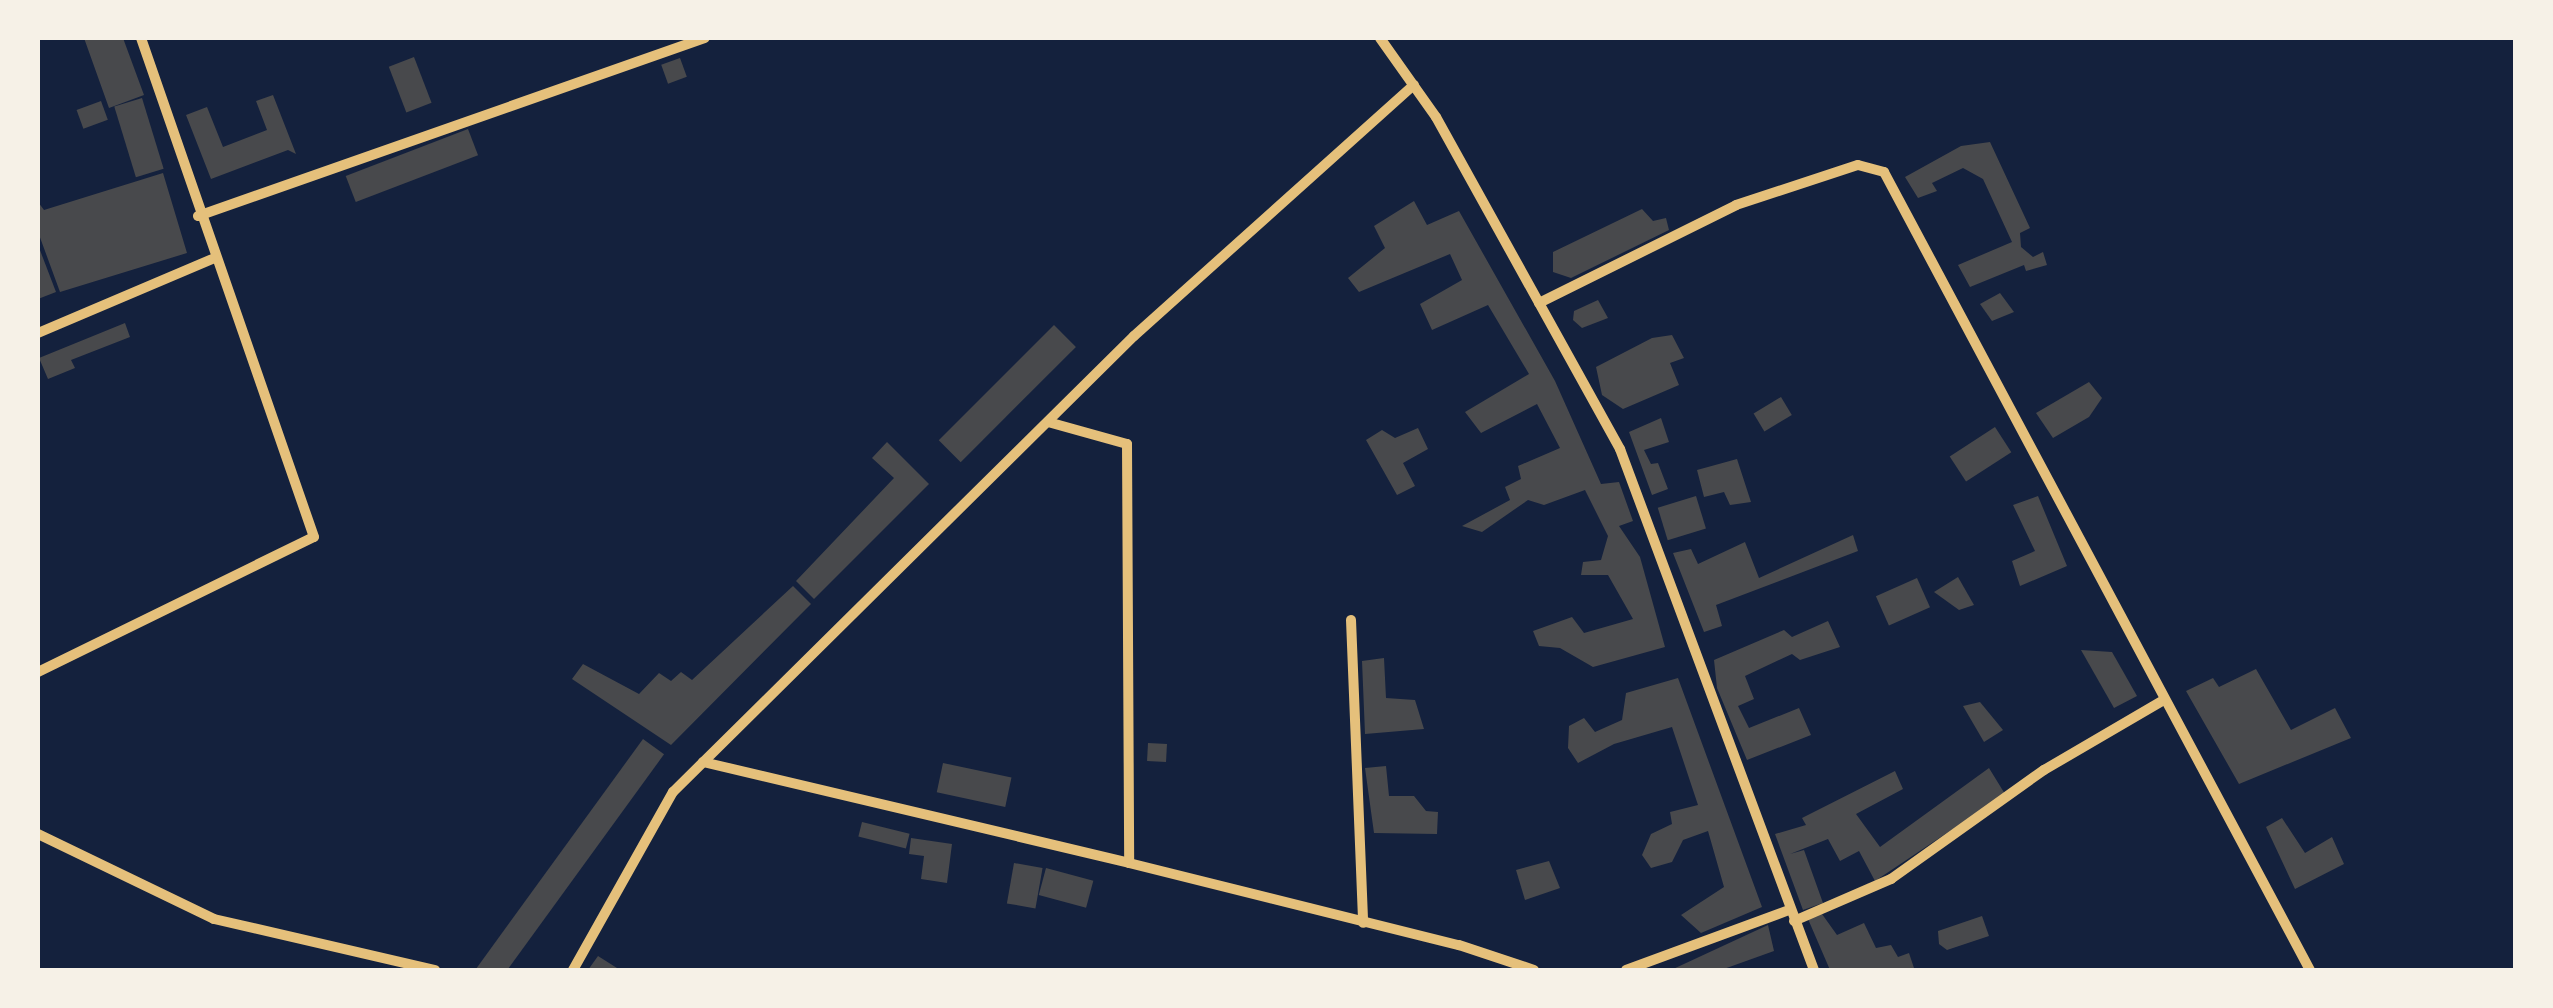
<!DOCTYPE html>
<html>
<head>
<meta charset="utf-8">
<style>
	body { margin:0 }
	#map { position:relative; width:2553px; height:1008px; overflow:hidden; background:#14213d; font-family:Merriweather,serif }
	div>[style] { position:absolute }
	.building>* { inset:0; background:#48494c; transform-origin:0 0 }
	.minor>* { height:10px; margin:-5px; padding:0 5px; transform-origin:5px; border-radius:5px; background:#e5c07b }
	span { translate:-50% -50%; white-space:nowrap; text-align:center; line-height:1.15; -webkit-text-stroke:8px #f6f1e7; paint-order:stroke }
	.frame { position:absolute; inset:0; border:40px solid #f6f1e7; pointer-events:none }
</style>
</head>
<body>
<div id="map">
	<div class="building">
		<div style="clip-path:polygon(73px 38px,123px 38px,144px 95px,109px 108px,84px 38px)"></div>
		<div style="left:414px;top:57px;width:49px;height:27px;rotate:69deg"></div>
		<div style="left:680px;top:58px;width:20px;height:20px;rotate:70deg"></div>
		<div style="clip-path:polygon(273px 95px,296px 154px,288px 150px,211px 179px,186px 115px,207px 107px,223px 147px,267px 130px,256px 101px)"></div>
		<div style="left:142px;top:98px;width:74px;height:29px;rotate:73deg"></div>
		<div style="left:101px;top:101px;width:20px;height:26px;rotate:70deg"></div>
		<div style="left:468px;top:129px;width:28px;height:131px;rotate:69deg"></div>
		<div style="clip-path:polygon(1990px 142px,2030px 228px,2020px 233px,2021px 247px,2033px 257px,2043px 252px,2047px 265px,2026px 271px,2024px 265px,1970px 287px,1958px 265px,2012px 242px,1983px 179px,1963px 168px,1932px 183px,1937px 191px,1918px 198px,1905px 177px,1961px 146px)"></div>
		<div style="clip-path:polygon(163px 173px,187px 253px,60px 292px,38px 232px,38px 202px,44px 210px)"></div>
		<div style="clip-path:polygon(1414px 201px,1427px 225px,1459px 211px,1555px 381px,1601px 484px,1619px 482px,1633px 521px,1619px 526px,1640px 557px,1665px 647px,1593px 667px,1560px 648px,1539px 646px,1533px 631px,1572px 617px,1584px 633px,1633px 619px,1608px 575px,1581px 575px,1583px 562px,1601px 560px,1608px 536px,1585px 490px,1544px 505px,1528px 500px,1482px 532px,1462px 526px,1510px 500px,1505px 487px,1521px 479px,1518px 466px,1560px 448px,1537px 404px,1481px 433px,1465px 412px,1529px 374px,1488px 305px,1432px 330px,1420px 304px,1462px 280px,1450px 254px,1359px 292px,1348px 278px,1385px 248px,1374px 226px)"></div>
		<div style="clip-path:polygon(1642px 209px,1653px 221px,1666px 218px,1669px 230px,1571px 278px,1553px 272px,1553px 252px)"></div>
		<div style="clip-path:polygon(38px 245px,56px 292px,38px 299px)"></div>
		<div style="clip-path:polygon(2000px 293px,2014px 312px,1992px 321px,1980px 304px)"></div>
		<div style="clip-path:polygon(1598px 300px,1608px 318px,1582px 328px,1573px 320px,1574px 311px)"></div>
		<div style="clip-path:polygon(125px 323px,130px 337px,71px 360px,75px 368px,48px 379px,39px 358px)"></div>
		<div style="left:1054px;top:325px;width:31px;height:163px;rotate:45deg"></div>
		<div style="clip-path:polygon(1672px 335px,1684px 358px,1670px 363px,1679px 385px,1623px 409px,1602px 395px,1596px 367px,1652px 338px)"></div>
		<div style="clip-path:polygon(2089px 382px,2102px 398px,2089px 417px,2053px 438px,2036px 413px)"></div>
		<div style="left:1781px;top:397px;width:21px;height:32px;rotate:59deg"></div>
		<div style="clip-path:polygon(1661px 418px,1669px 442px,1644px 450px,1651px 464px,1658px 463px,1668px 489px,1652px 495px,1629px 432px)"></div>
		<div style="left:1995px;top:427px;width:30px;height:54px;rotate:57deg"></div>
		<div style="clip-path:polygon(1418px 428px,1428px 449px,1403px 463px,1415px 486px,1397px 495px,1366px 440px,1382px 430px,1395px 438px)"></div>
		<div style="clip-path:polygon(887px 442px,929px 484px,814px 599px,796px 581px,894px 478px,872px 458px)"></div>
		<div style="clip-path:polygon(1737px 459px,1751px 502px,1730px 505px,1724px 492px,1704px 497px,1697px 470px)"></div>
		<div style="left:1696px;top:496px;width:34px;height:40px;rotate:73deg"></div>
		<div style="clip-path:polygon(2038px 496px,2067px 566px,2020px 586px,2012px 561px,2035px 551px,2013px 505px)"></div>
		<div style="clip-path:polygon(1853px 535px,1858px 551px,1716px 605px,1722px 626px,1704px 632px,1673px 553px,1691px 549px,1698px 564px,1745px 542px,1759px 578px)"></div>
		<div style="clip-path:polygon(1958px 577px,1974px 605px,1959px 610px,1934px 592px)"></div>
		<div style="left:1917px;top:578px;width:32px;height:45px;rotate:66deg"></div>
		<div style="clip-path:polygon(793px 586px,811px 604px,671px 745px,572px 679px,583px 664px,639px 694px,659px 673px,671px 681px,681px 672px,692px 680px)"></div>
		<div style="clip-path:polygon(1828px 621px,1840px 647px,1800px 660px,1792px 654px,1745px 676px,1754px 699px,1738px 706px,1749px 728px,1799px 708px,1811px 735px,1747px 760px,1717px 688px,1714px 660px,1784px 630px,1792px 637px)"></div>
		<div style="clip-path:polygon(2081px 650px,2112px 652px,2137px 696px,2114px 708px)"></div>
		<div style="clip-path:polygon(1384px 658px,1386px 698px,1415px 700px,1424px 729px,1365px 734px,1362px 661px)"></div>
		<div style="clip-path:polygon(2256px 669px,2291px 730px,2335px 708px,2351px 738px,2239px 784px,2186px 691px,2213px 678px,2219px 687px)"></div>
		<div style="clip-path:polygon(1678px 678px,1762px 907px,1701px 933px,1681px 915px,1724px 887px,1708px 831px,1683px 840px,1672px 862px,1651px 868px,1642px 855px,1651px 834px,1672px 824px,1670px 812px,1698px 805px,1672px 727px,1614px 744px,1578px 763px,1568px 748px,1569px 726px,1584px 718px,1595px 732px,1622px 720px,1626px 693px)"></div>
		<div style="clip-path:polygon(1980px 702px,2003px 730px,1984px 742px,1963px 706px)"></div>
		<div style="left:643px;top:739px;width:26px;height:283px;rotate:36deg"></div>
		<div style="left:1148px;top:743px;width:19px;height:18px;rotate:3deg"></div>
		<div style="left:943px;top:763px;width:70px;height:30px;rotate:12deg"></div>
		<div style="clip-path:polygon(1386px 766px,1389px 796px,1414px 796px,1426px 811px,1438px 812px,1437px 834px,1374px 833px,1365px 768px)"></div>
		<div style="clip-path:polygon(1989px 768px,2005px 794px,1875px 881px,1859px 851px,1840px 861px,1828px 839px,1790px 854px,1804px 850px,1823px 903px,1803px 910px,1775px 834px,1806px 825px,1802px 818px,1895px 771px,1903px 789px,1856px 814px,1880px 847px)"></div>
		<div style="clip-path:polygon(2282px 818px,2305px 853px,2332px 837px,2344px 864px,2295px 889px,2266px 827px)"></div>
		<div style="left:862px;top:822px;width:49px;height:15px;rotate:14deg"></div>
		<div style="clip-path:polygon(911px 838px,952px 844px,947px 883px,921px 879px,924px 856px,909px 854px)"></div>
		<div style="clip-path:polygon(1549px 861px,1560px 888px,1525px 900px,1516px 870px)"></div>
		<div style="left:1014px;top:863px;width:29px;height:41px;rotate:10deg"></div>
		<div style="left:1046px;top:868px;width:49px;height:28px;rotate:15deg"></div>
		<div style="clip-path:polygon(1822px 914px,1837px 935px,1864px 923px,1876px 948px,1891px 945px,1898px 957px,1909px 953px,1914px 968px,1830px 970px,1808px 919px)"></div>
		<div style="clip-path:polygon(1982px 916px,1989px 936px,1947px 950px,1939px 944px,1938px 931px)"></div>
		<div style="clip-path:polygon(1768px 925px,1774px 951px,1721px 970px,1671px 970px)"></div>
		<div style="clip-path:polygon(598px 956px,617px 968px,616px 970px,588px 970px)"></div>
	</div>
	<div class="minor">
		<div style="left:1380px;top:38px;width:97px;rotate:54.7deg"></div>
		<div style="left:1436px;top:117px;width:380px;rotate:61deg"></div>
		<div style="left:1620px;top:449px;width:556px;rotate:69.58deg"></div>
		<div style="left:198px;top:216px;width:537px;rotate:-19.35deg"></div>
		<div style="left:1539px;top:303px;width:220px;rotate:-26.4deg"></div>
		<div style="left:1736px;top:205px;width:128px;rotate:-18.2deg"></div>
		<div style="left:1858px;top:165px;width:27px;rotate:15deg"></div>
		<div style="left:1884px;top:172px;width:905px;rotate:61.91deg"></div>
		<div style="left:38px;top:333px;width:192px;rotate:-23deg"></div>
		<div style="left:1048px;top:422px;width:82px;rotate:15.6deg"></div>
		<div style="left:1127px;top:444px;width:419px;rotate:89.7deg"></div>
		<div style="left:1129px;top:863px;width:340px;rotate:14deg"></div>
		<div style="left:1459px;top:945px;width:79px;rotate:18.4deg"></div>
		<div style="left:1351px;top:620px;width:303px;rotate:87.7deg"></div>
		<div style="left:38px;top:672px;width:307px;rotate:-26.1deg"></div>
		<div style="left:314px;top:537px;width:528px;rotate:-109.12deg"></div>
		<div style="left:703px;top:762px;width:438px;rotate:13.3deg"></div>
		<div style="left:38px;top:834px;width:195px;rotate:25.8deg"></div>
		<div style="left:214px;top:919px;width:227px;rotate:13deg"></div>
		<div style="left:1794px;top:921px;width:106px;rotate:-23.4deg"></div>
		<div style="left:1891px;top:879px;width:188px;rotate:-35.5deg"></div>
		<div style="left:2044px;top:770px;width:137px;rotate:-30.3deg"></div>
		<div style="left:573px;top:970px;width:204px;rotate:-60.7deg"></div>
		<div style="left:673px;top:792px;width:648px;rotate:-44.69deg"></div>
		<div style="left:1134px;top:336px;width:376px;rotate:-41.9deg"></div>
		<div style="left:1626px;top:970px;width:174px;rotate:-20.2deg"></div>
	</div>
	<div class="frame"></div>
</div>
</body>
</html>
